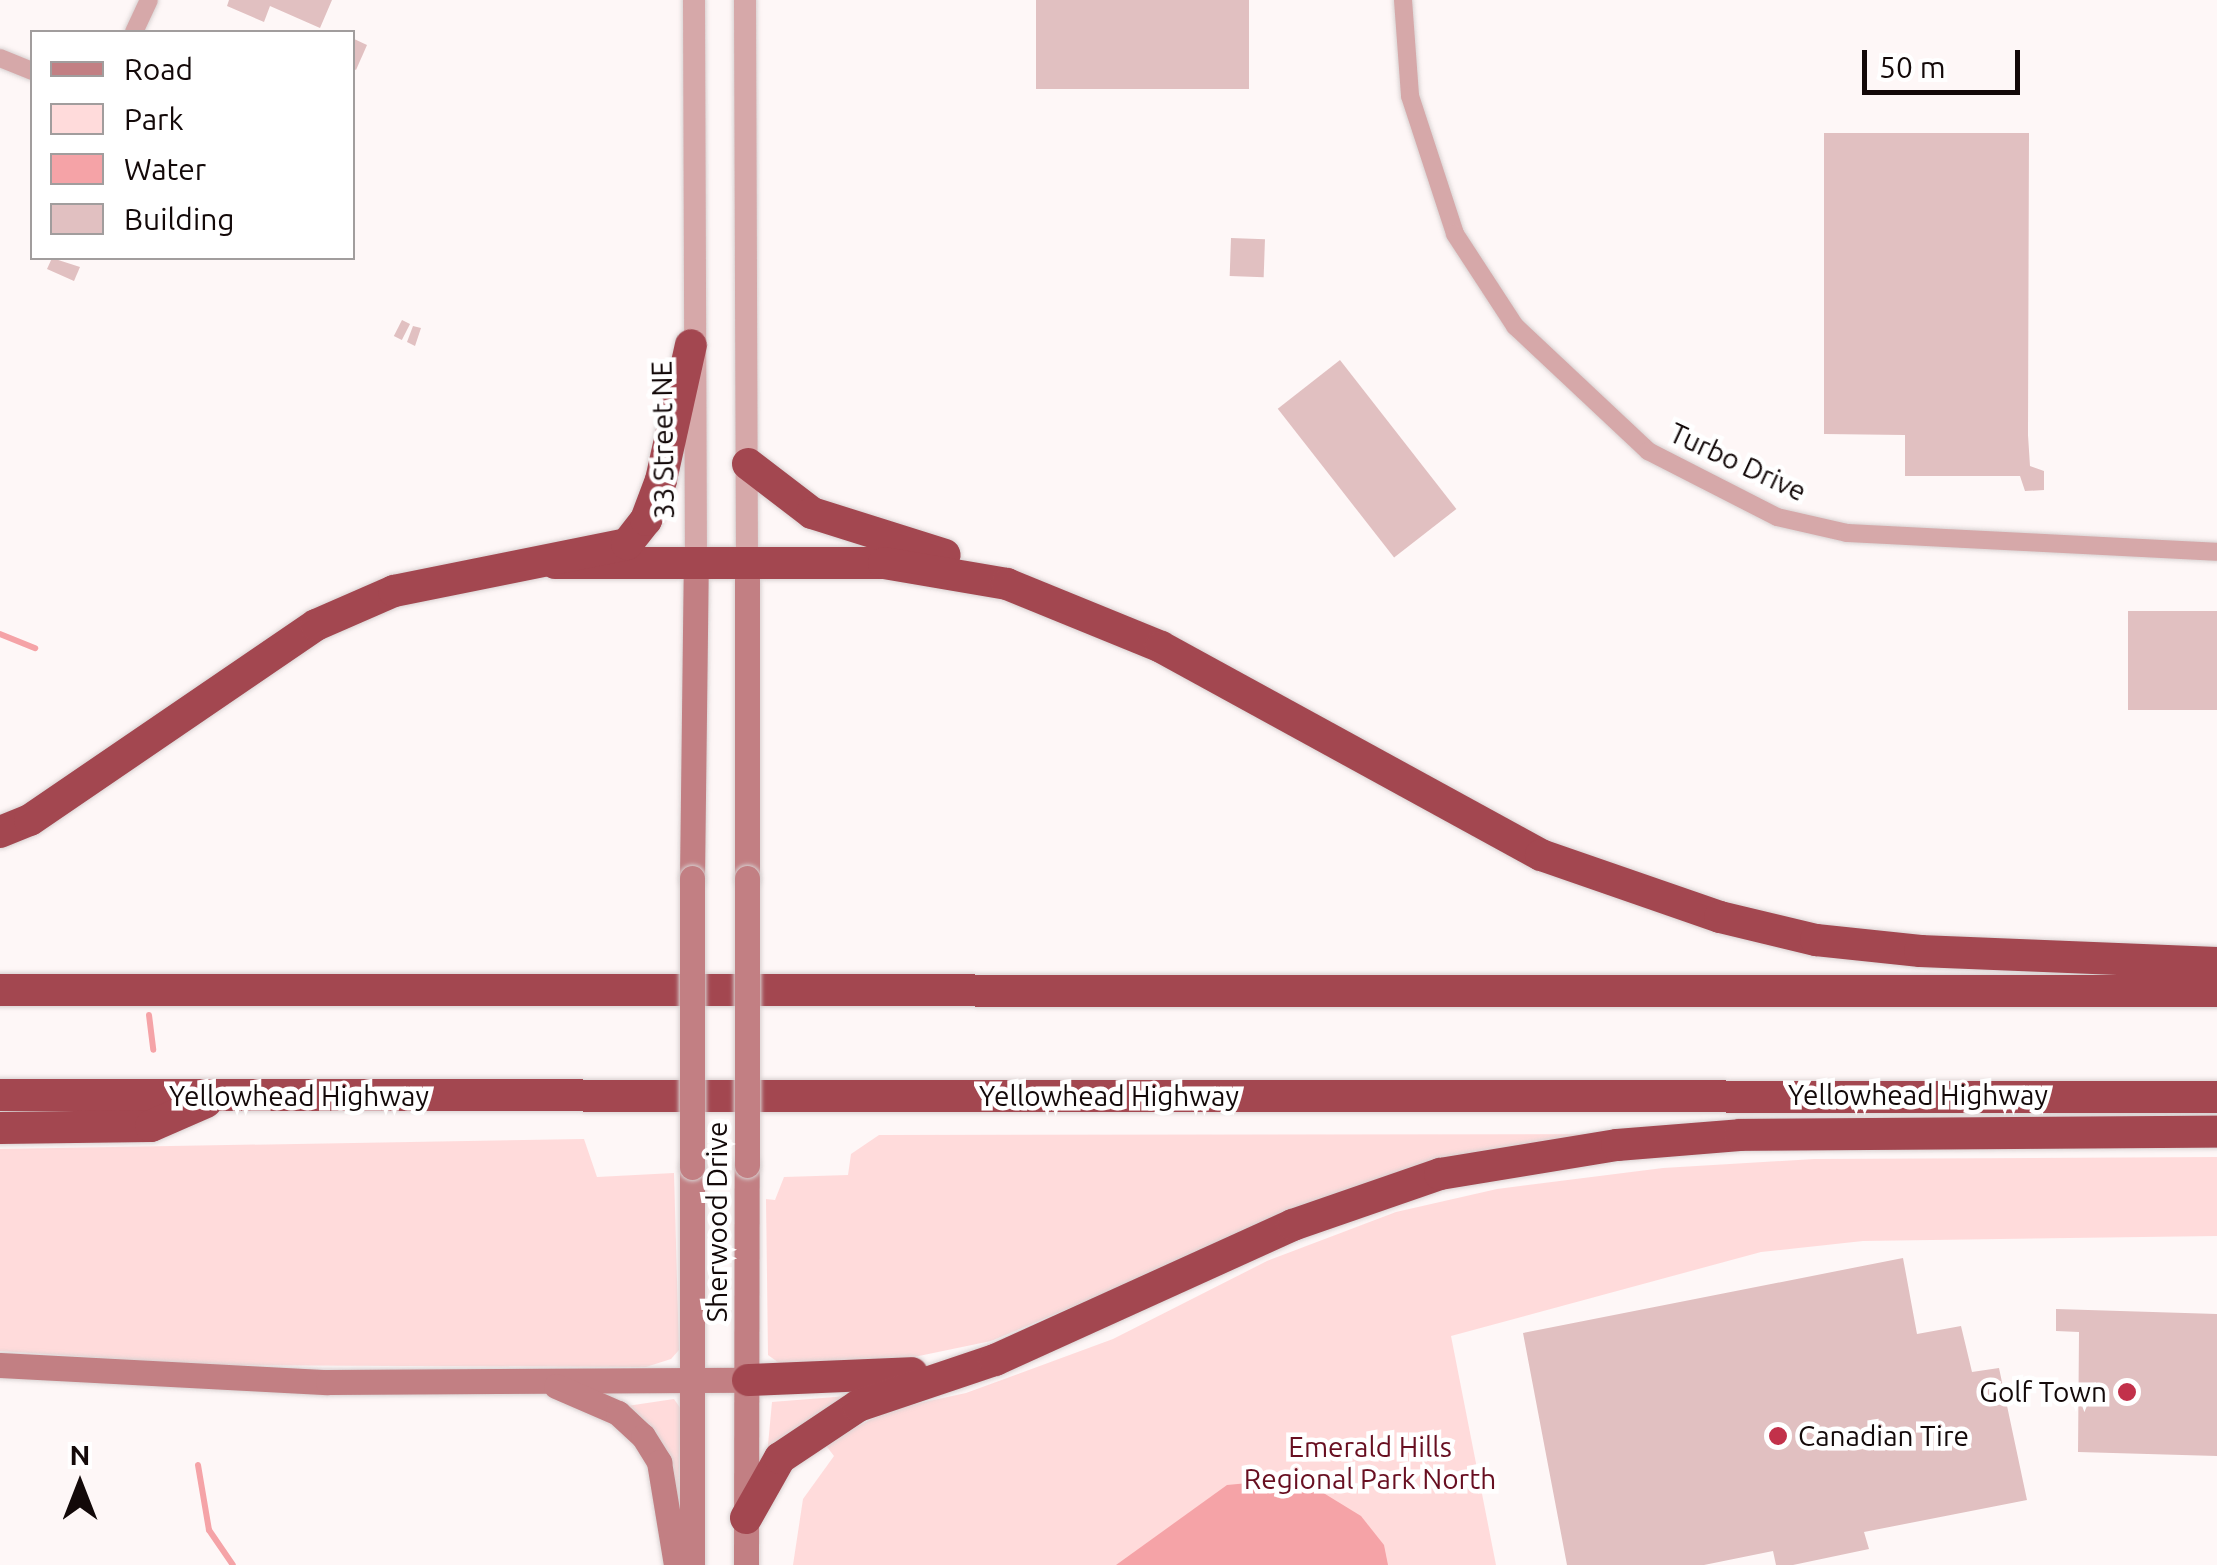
<!DOCTYPE html>
<html>
<head>
<meta charset="utf-8">
<style>
	body { margin:0 }
	#map { position:relative; width:2217px; height:1565px; overflow:hidden; background:#fef7f7; font-family:Ubuntu,sans-serif }
	div>[style] { position:absolute }
	.green>* { inset:0; background:#ffdbdb }
	.water>* { inset:0; background:#f5a3a7 }
	.stream>* { height:6px; margin:-3px; padding:0 3px; transform-origin:3px; border-radius:3px; background:#f5a3a7 }
	.building>* { inset:0; background:#e1c0c1; transform-origin:0 0 }
	.roads { filter:drop-shadow(0 0 2px #d8d1d1) drop-shadow(0 0 2px #d8d1d1) }
	.minor>* { height:18px; margin:-9px; padding:0 9px; transform-origin:9px; border-radius:9px; background:#d6a8a9 }
	.tertiary>* { height:22px; margin:-11px; padding:0 11px; transform-origin:11px; border-radius:11px; background:#d6a8a9 }
	.secondary>* { height:25px; margin:-12.5px; padding:0 12.5px; transform-origin:12.5px; border-radius:12.5px; background:#c27f83 }
	.motorway>* { height:32px; margin:-16px; padding:0 16px; transform-origin:16px; border-radius:16px; background:#a34750 }
	.bridges { filter:drop-shadow(0 0 2px #d8d1d1) drop-shadow(0 0 2px #d8d1d1) }
	.secondary-bridge>* { height:25px; margin:-12.5px; padding:0 12.5px; transform-origin:12.5px; border-radius:12.5px; background:#c27f83 }
	.dots>* { width:28px; height:28px; translate:-50% -50%; box-sizing:border-box; border:5px solid #fff; border-radius:50% }
	span { translate:-50% -50%; white-space:nowrap; text-align:center; line-height:1.15; -webkit-text-stroke:9px #fff; paint-order:stroke }
	.street-label { font-size:28px; color:#130909 }
	.poi-label { font-size:28px; color:#130909 }
	.right { translate:-100% -50%; text-align:right }
	.left { translate:0 -50%; text-align:left }
	.park-label { font-size:28px; color:#680f21 }
	.legend { position:absolute; left:30px; top:30px; width:325px; height:230px; box-sizing:border-box; background:#fff; border:2px solid #a19d9d; margin:0; padding:12px 18px; list-style:none; font-size:30px; color:#130909 }
	.legend li { display:flex; align-items:center; gap:20px; height:50px }
	.legend b { width:50px; border:2px solid #a19d9d }
	.north { position:absolute; left:30px; top:1435px; width:100px; height:100px; -webkit-text-stroke:8px #fff; paint-order:stroke; rotate:0deg; font-size:28px; font-weight:700; line-height:40px; text-align:center; color:#130909 }
	.north::after { content:''; display:block; margin:auto; width:35px; height:45px; background:#130909; clip-path:polygon(50% 0,100% 100%,50% 72%,0 100%) }
	.scale { position:absolute; left:1862px; top:50px; width:158px; height:45px; box-sizing:border-box; border:5px solid #130909; border-top:0; padding-left:12px; font-size:30px; line-height:35px; white-space:nowrap; color:#130909; -webkit-text-stroke:8px #fff; paint-order:stroke }
</style>
</head>
<body>
<div id="map">
	<div class="green">
		<div style="clip-path:polygon(1662px 1134px,1592px 1142px,1217px 1246px,991px 1341px,861px 1368px,779px 1363px,768px 1355px,766px 1199px,775px 1200px,784px 1177px,848px 1175px,851px 1154px,879px 1135px)"></div>
		<div style="clip-path:polygon(584px 1139px,597px 1177px,674px 1173px,679px 1350px,671px 1359px,646px 1367px,210px 1365px,0 1351px,0 1149px)"></div>
		<div style="clip-path:polygon(2217px 1157px,2217px 1236px,1863px 1241px,1761px 1252px,1451px 1336px,1496px 1565px,793px 1565px,803px 1499px,834px 1456px,824px 1443px,892px 1409px,966px 1393px,1113px 1339px,1267px 1261px,1396px 1212px,1497px 1189px,1663px 1168px,1814px 1159px)"></div>
		<div style="clip-path:polygon(860px 1395px,770px 1449px,768px 1445px,772px 1402px)"></div>
		<div style="clip-path:polygon(674px 1399px,681px 1409px,678px 1500px,627px 1406px)"></div>
	</div>
	<div class="water">
		<div style="clip-path:polygon(1299px 1478px,1361px 1516px,1384px 1545px,1388px 1565px,1116px 1565px,1227px 1485px)"></div>
	</div>
	<div class="stream">
		<div style="left:0;top:634px;width:38px;rotate:22deg"></div>
		<div style="left:149px;top:1015px;width:35px;rotate:83deg"></div>
		<div style="left:198px;top:1465px;width:66px;rotate:80.4deg"></div>
		<div style="left:209px;top:1530px;width:42px;rotate:55.6deg"></div>
	</div>
	<div class="building">
		<div style="clip-path:polygon(229px 0,332px 0,320px 28px,270px 6px,264px 22px,227px 6px)"></div>
		<div style="left:1036px;top:0;width:213px;height:89px"></div>
		<div style="clip-path:polygon(352px 38px,367px 45px,356px 70px,352px 68px)"></div>
		<div style="clip-path:polygon(1824px 133px,2029px 133px,2028px 435px,2030px 466px,2044px 471px,2044px 490px,2025px 491px,2020px 476px,1905px 476px,1905px 435px,1824px 434px)"></div>
		<div style="left:1231px;top:238px;width:34px;height:38px;rotate:2deg"></div>
		<div style="clip-path:polygon(52px 258px,80px 267px,74px 281px,47px 269px)"></div>
		<div style="left:402px;top:320px;width:9px;height:18px;rotate:27deg"></div>
		<div style="clip-path:polygon(413px 326px,421px 328px,415px 346px,407px 342px)"></div>
		<div style="left:1340px;top:360px;width:189px;height:79px;rotate:52deg"></div>
		<div style="left:2128px;top:611px;width:89px;height:99px"></div>
		<div style="clip-path:polygon(1903px 1258px,1917px 1334px,1961px 1326px,1972px 1372px,1999px 1368px,2027px 1500px,1864px 1532px,1869px 1549px,1793px 1565px,1776px 1565px,1773px 1551px,1704px 1565px,1567px 1565px,1523px 1333px)"></div>
		<div style="clip-path:polygon(2056px 1309px,2217px 1314px,2217px 1456px,2078px 1452px,2079px 1332px,2056px 1331px)"></div>
	</div>
	<div class="roads">
		<div class="minor">
			<div style="left:1403px;top:0;width:96px;rotate:85.8deg"></div>
			<div style="left:1410px;top:96px;width:145px;rotate:71.9deg"></div>
			<div style="left:1455px;top:234px;width:110px;rotate:56.9deg"></div>
			<div style="left:1515px;top:326px;width:183px;rotate:43.2deg"></div>
			<div style="left:1648px;top:451px;width:145px;rotate:27.1deg"></div>
			<div style="left:1777px;top:517px;width:72px;rotate:12.9deg"></div>
			<div style="left:1847px;top:533px;width:370px;rotate:2.9deg"></div>
			<div style="left:134px;top:32px;width:35px;rotate:-65deg"></div>
			<div style="left:0;top:58px;width:35px;rotate:22deg"></div>
		</div>
		<div class="tertiary">
			<div style="left:694px;top:0;width:559px;rotate:89.8deg"></div>
			<div style="left:745px;top:0;width:560px;rotate:89.8deg"></div>
		</div>
		<div class="secondary">
			<div style="left:692px;top:878px;width:319px;rotate:-89.3deg"></div>
			<div style="left:747px;top:878px;width:318px;rotate:-90deg"></div>
			<div style="left:0;top:1365px;width:328px;rotate:3deg"></div>
			<div style="left:328px;top:1382px;width:420px;rotate:-0.3deg"></div>
			<div style="left:556px;top:1386px;width:68px;rotate:23.5deg"></div>
			<div style="left:618px;top:1413px;width:34px;rotate:43deg"></div>
			<div style="left:643px;top:1436px;width:31px;rotate:58deg"></div>
			<div style="left:659px;top:1462px;width:104px;rotate:80.6deg"></div>
			<div style="left:692px;top:1565px;width:398px;rotate:-90deg"></div>
			<div style="left:746px;top:1565px;width:400px;rotate:-89.9deg"></div>
		</div>
		<div class="motorway">
			<div style="left:748px;top:464px;width:81px;rotate:37.4deg"></div>
			<div style="left:812px;top:513px;width:139px;rotate:17.5deg"></div>
			<div style="left:555px;top:563px;width:329px"></div>
			<div style="left:884px;top:563px;width:125px;rotate:9.7deg"></div>
			<div style="left:1007px;top:584px;width:166px;rotate:22.2deg"></div>
			<div style="left:1161px;top:647px;width:433px;rotate:28.7deg"></div>
			<div style="left:1541px;top:855px;width:189px;rotate:19.1deg"></div>
			<div style="left:1720px;top:917px;width:99px;rotate:13.5deg"></div>
			<div style="left:1816px;top:940px;width:105px;rotate:6deg"></div>
			<div style="left:1920px;top:951px;width:297px;rotate:2.3deg"></div>
			<div style="left:0;top:832px;width:32px;rotate:-22deg"></div>
			<div style="left:30px;top:820px;width:346px;rotate:-34.3deg"></div>
			<div style="left:316px;top:625px;width:85px;rotate:-23.6deg"></div>
			<div style="left:394px;top:591px;width:238px;rotate:-11.4deg"></div>
			<div style="left:627px;top:544px;width:31px;rotate:-52deg"></div>
			<div style="left:646px;top:520px;width:43px;rotate:-69.4deg"></div>
			<div style="left:661px;top:480px;width:138px;rotate:-77.5deg"></div>
			<div style="left:0;top:990px;width:2217px;rotate:0.03deg"></div>
			<div style="left:0;top:1095px;width:2217px;rotate:0.05deg"></div>
			<div style="left:0;top:1128px;width:151px;rotate:-0.8deg"></div>
			<div style="left:151px;top:1126px;width:60px;rotate:-23.6deg"></div>
			<div style="left:748px;top:1380px;width:164px;rotate:-2.4deg"></div>
			<div style="left:746px;top:1518px;width:69px;rotate:-60.5deg"></div>
			<div style="left:780px;top:1458px;width:94px;rotate:-33.7deg"></div>
			<div style="left:858px;top:1406px;width:145px;rotate:-18.6deg"></div>
			<div style="left:995px;top:1360px;width:327px;rotate:-24.4deg"></div>
			<div style="left:1293px;top:1225px;width:156px;rotate:-19.1deg"></div>
			<div style="left:1440px;top:1174px;width:179px;rotate:-9.3deg"></div>
			<div style="left:1617px;top:1145px;width:123px;rotate:-4.6deg"></div>
			<div style="left:1740px;top:1135px;width:477px;rotate:-0.4deg"></div>
		</div>
	</div>
	<div class="bridges">
		<div class="secondary-bridge">
			<div style="left:692px;top:878px;width:289px;rotate:90deg"></div>
			<div style="left:747px;top:1165px;width:287px;rotate:-90deg"></div>
		</div>
	</div>
	<div class="dots">
		<div style="left:2127px;top:1392px;background:#c2314a"></div>
		<div style="left:1778px;top:1436px;background:#c2314a"></div>
	</div>
	<div class="street-label">
		<span style="left:663px;top:440px;rotate:-91deg">33 Street NE</span>
		<span style="left:1738px;top:462px;rotate:25deg">Turbo Drive</span>
		<span style="left:1918px;top:1095px">Yellowhead Highway</span>
		<span style="left:299px;top:1096px">Yellowhead Highway</span>
		<span style="left:1109px;top:1096px">Yellowhead Highway</span>
		<span style="left:717px;top:1222px;rotate:-90deg">Sherwood Drive</span>
	</div>
	<div class="poi-label">
		<span class="right" style="left:2107px;top:1392px">Golf Town</span>
		<span class="left" style="left:1798px;top:1436px">Canadian Tire</span>
	</div>
	<div class="park-label">
		<span style="left:1370px;top:1463px">Emerald Hills<br>Regional Park North</span>
	</div>
	<ul class="legend">
	<li><b style="height:12px;background:#c27f83"></b>Road</li>
	<li><b style="height:28px;background:#ffdbdb"></b>Park</li>
	<li><b style="height:28px;background:#f5a3a7"></b>Water</li>
	<li><b style="height:28px;background:#e1c0c1"></b>Building</li>
	</ul>
	<div class="north">N</div>
	<div class="scale">50 m</div>
</div>
</body>
</html>
